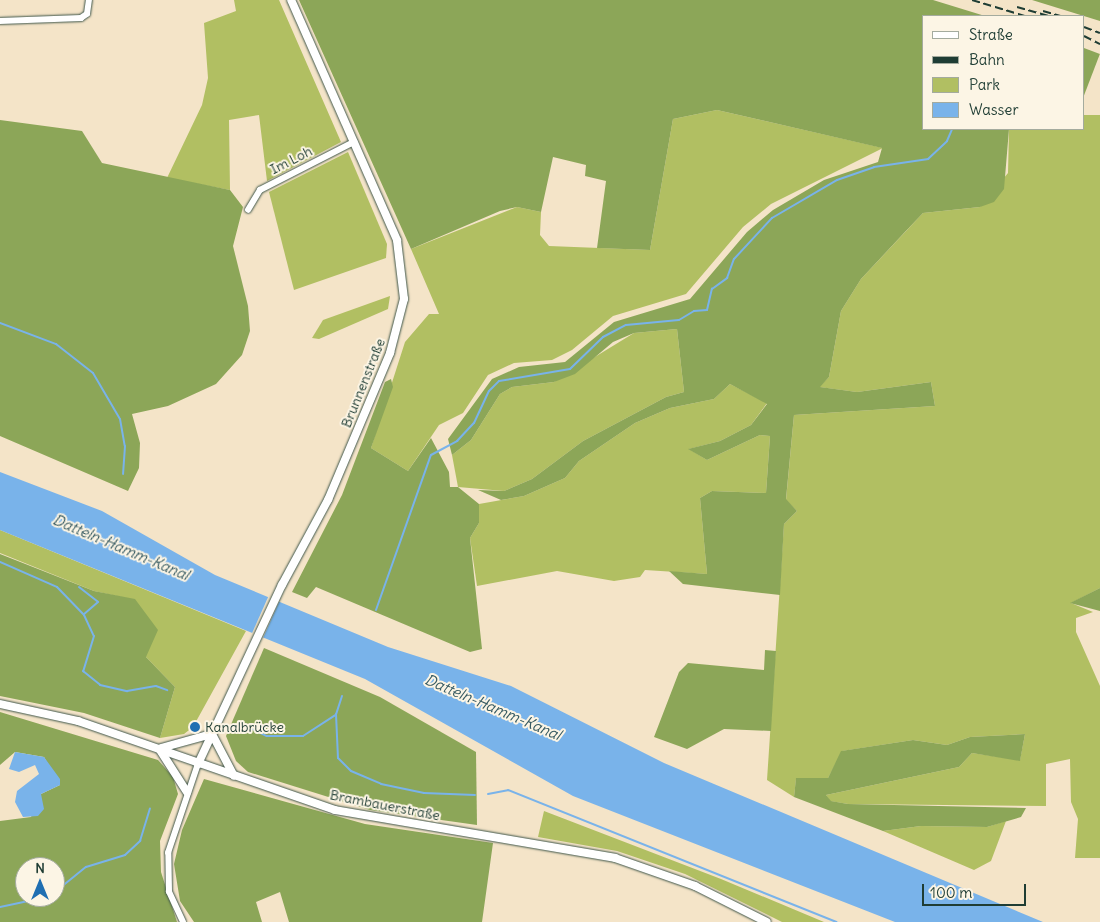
<!DOCTYPE html>
<html>
<head>
<meta charset="utf-8">
<style>
	body { margin:0 }
	#map { position:relative; width:1100px; height:922px; overflow:hidden; background:#f4e4c8; font-family:Delius,sans-serif }
	div>[style] { position:absolute }
	.green>* { inset:0; background:#b1bf62 }
	.forest>* { inset:0; background:#8ca658; transform-origin:0 0 }
	.water>* { inset:0; background:#79b3ea }
	.pier>* { inset:0; background:#f4e4c8; transform-origin:0 0 }
	.stream>* { height:2px; margin:-1px; padding:0 1px; transform-origin:1px; border-radius:1px; background:#79b3ea }
	.roads { filter:drop-shadow(0 0 1px #3f564a) drop-shadow(0 0 1px #3f564a) }
	.street>* { height:5.5px; margin:-2.75px; padding:0 2.75px; transform-origin:2.75px; border-radius:2.75px; background:#fff }
	.secondary>* { height:8px; margin:-4px; padding:0 4px; transform-origin:4px; border-radius:4px; background:#fff }
	.rail>* { height:2px; margin-top:-1px; transform-origin:0; background:repeating-linear-gradient(90deg,#1f3d34 0 8px,transparent 0 12px) }
	.dots>* { width:14px; height:14px; translate:-50% -50%; box-sizing:border-box; border:2px solid #fcf5e5; border-radius:50% }
	span { translate:-50% -50%; white-space:nowrap; text-align:center; line-height:1.15; -webkit-text-stroke:4px #fcf5e5; paint-order:stroke }
	.street-label { font-size:14px; color:#1f3d34 }
	.poi-label { font-size:14px; color:#1f3d34 }
	.left { translate:0 -50%; text-align:left }
	.water-label { font-size:15px; color:#365a62; font-style:italic }
	.legend { position:absolute; left:922px; top:15px; width:162px; height:115px; box-sizing:border-box; background:#fcf5e5; border:1px solid #a4ab9e; margin:0; padding:6px 9px; list-style:none; font-size:15px; color:#1f3d34 }
	.legend li { display:flex; align-items:center; gap:10px; height:25px }
	.legend b { width:25px; border:1px solid #a4ab9e }
	.north { position:absolute; left:15px; top:857px; width:50px; height:50px; box-sizing:border-box; background:#fcf5e5; border:1px solid #a4ab9e; border-radius:50%; rotate:0deg; font-size:14px; font-weight:700; line-height:20px; text-align:center; color:#1f3d34 }
	.north::after { content:''; display:block; margin:auto; width:18px; height:22px; background:#1f6fb2; clip-path:polygon(50% 0,100% 100%,50% 72%,0 100%) }
	.scale { position:absolute; left:922px; top:884px; width:104px; height:22px; box-sizing:border-box; border:2px solid #1f3d34; border-top:0; padding-left:6px; font-size:15px; line-height:18px; white-space:nowrap; color:#1f3d34; -webkit-text-stroke:4px #fcf5e5; paint-order:stroke }
</style>
</head>
<body>
<div id="map">
	<div class="green">
		<div style="clip-path:polygon(234px 0,279px 0,341px 142px,267px 181px,259px 115px,229px 120px,230px 190px,167px 178px,202px 105px,208px 78px,204px 23px,236px 11px)"></div>
		<div style="clip-path:polygon(717px 110px,883px 148px,771px 204px,743px 227px,686px 294px,613px 316px,572px 350px,552px 360px,514px 363px,488px 375px,463px 413px,439px 425px,408px 471px,371px 448px,405px 342px,429px 314px,439px 314px,411px 249px,517px 207px,541px 212px,540px 235px,549px 246px,650px 250px,673px 119px)"></div>
		<div style="clip-path:polygon(1084px 115px,1100px 115px,1100px 588px,1071px 603px,1093px 612px,1076px 618px,1076px 632px,1100px 686px,1100px 858px,1075px 858px,1078px 819px,1071px 802px,1070px 759px,1046px 764px,1046px 806px,848px 804px,830px 801px,826px 795px,959px 767px,972px 753px,1020px 760px,1025px 734px,970px 737px,947px 745px,913px 740px,842px 751px,828px 778px,796px 779px,794px 797px,767px 780px,784px 524px,797px 511px,786px 500px,794px 415px,935px 406px,931px 382px,857px 392px,819px 387px,829px 377px,841px 311px,861px 279px,923px 213px,980px 207px,1008px 173px,1009px 129px,1084px 129px)"></div>
		<div style="clip-path:polygon(348px 152px,387px 244px,386px 258px,294px 290px,269px 192px)"></div>
		<div style="clip-path:polygon(390px 296px,388px 309px,319px 339px,312px 338px,323px 320px)"></div>
		<div style="clip-path:polygon(677px 329px,684px 392px,666px 397px,583px 441px,532px 479px,504px 491px,458px 487px,452px 455px,471px 440px,500px 394px,512px 387px,554px 382px,634px 333px)"></div>
		<div style="clip-path:polygon(730px 384px,767px 403px,751px 425px,720px 441px,689px 449px,707px 460px,760px 435px,770px 436px,766px 493px,712px 491px,700px 498px,707px 574px,645px 570px,640px 577px,614px 581px,557px 571px,477px 586px,470px 538px,479px 523px,479px 504px,524px 496px,565px 478px,579px 461px,635px 423px,670px 408px,714px 399px)"></div>
		<div style="clip-path:polygon(0 530px,246px 631px,193px 727px,184px 734px,160px 738px,175px 687px,146px 657px,135px 600px,94px 591px,0 553px)"></div>
		<div style="clip-path:polygon(544px 811px,721px 879px,824px 922px,782px 922px,685px 874px,617px 851px,538px 837px)"></div>
		<div style="clip-path:polygon(1006px 821px,991px 861px,974px 870px,883px 831px,921px 826px,987px 827px)"></div>
	</div>
	<div class="forest">
		<div style="clip-path:polygon(299px 0,933px 0,985px 16px,924px 16px,924px 129px,1009px 129px,1004px 189px,994px 202px,980px 207px,923px 213px,904px 233px,861px 279px,841px 311px,829px 377px,820px 387px,857px 392px,931px 382px,935px 406px,794px 415px,786px 499px,797px 511px,784px 524px,780px 595px,683px 584px,669px 571px,707px 574px,700px 498px,712px 491px,766px 493px,770px 436px,760px 435px,707px 460px,688px 449px,720px 441px,751px 425px,767px 404px,730px 384px,714px 399px,670px 408px,635px 423px,579px 461px,565px 478px,524px 496px,501px 500px,478px 490px,504px 491px,532px 479px,583px 441px,666px 397px,684px 392px,677px 329px,634px 333px,613px 342px,575px 374px,554px 382px,512px 387px,500px 394px,471px 440px,452px 455px,448px 439px,492px 379px,519px 367px,565px 362px,614px 322px,690px 299px,747px 232px,773px 210px,824px 180px,878px 162px,882px 148px,717px 110px,673px 119px,650px 250px,597px 248px,606px 181px,585px 176px,586px 165px,553px 157px,541px 212px,517px 207px,500px 211px,411px 249px)"></div>
		<div style="clip-path:polygon(1032px 0,1100px 0,1100px 21px)"></div>
		<div style="left:1084px;top:48px;width:17px;height:67px;rotate:21deg"></div>
		<div style="clip-path:polygon(0 120px,82px 131px,102px 163px,230px 190px,243px 207px,233px 246px,248px 306px,250px 331px,242px 355px,216px 384px,168px 406px,132px 414px,140px 443px,139px 468px,128px 491px,0 436px)"></div>
		<div style="clip-path:polygon(391px 379px,393px 387px,371px 448px,408px 471px,431px 438px,449px 472px,450px 487px,458px 487px,479px 504px,479px 523px,470px 538px,482px 649px,470px 652px,316px 587px,307px 598px,292px 592px,342px 495px,385px 382px)"></div>
		<div style="clip-path:polygon(0 554px,94px 591px,135px 599px,158px 630px,146px 657px,175px 687px,160px 738px,84px 713px,0 696px)"></div>
		<div style="clip-path:polygon(1100px 588px,1100px 611px,1070px 603px)"></div>
		<div style="clip-path:polygon(264px 648px,380px 697px,476px 752px,477px 825px,370px 810px,248px 772px,236px 761px,226px 736px)"></div>
		<div style="clip-path:polygon(765px 650px,776px 651px,771px 731px,724px 729px,687px 749px,654px 737px,679px 672px,688px 663px,764px 670px)"></div>
		<div style="clip-path:polygon(evenodd,0 712px,158px 760px,173px 777px,178px 794px,160px 841px,161px 872px,177px 922px,0 922px,0 821px,31px 817px,41px 794px,60px 785px,44px 757px,15px 752px,0 765px,0 712px,25px 867px,55px 867px,55px 897px,25px 897px,25px 867px)"></div>
		<div style="clip-path:polygon(1025px 734px,1020px 761px,972px 753px,959px 767px,826px 795px,831px 801px,848px 804px,1026px 808px,1021px 817px,987px 827px,921px 826px,883px 831px,794px 797px,796px 778px,828px 778px,841px 751px,913px 740px,947px 745px,970px 737px)"></div>
		<div style="clip-path:polygon(204px 779px,365px 824px,493px 843px,482px 922px,289px 922px,280px 892px,256px 902px,262px 922px,194px 922px,180px 901px,174px 864px,182px 830px)"></div>
	</div>
	<div class="water">
		<div style="clip-path:polygon(0 472px,102px 511px,215px 575px,388px 647px,511px 686px,664px 763px,1043px 922px,895px 922px,573px 796px,365px 679px,0 530px)"></div>
		<div style="clip-path:polygon(15px 752px,44px 757px,60px 779px,60px 785px,41px 794px,44px 809px,38px 816px,23px 817px,15px 802px,17px 791px,39px 774px,35px 765px,19px 772px,9px 769px)"></div>
	</div>
	<div class="pier">
		<div style="left:269px;top:595px;width:12px;height:44px;rotate:24deg"></div>
	</div>
	<div class="stream">
		<div style="left:0;top:323px;width:60px;rotate:20.6deg"></div>
		<div style="left:56px;top:344px;width:47px;rotate:38.1deg"></div>
		<div style="left:93px;top:373px;width:53px;rotate:59.6deg"></div>
		<div style="left:120px;top:419px;width:27px;rotate:80deg"></div>
		<div style="left:125px;top:446px;width:28px;rotate:94deg"></div>
		<div style="left:0;top:562px;width:62px;rotate:23.7deg"></div>
		<div style="left:57px;top:587px;width:39px;rotate:46deg"></div>
		<div style="left:84px;top:615px;width:23px;rotate:65deg"></div>
		<div style="left:94px;top:636px;width:37px;rotate:107deg"></div>
		<div style="left:83px;top:671px;width:22px;rotate:39deg"></div>
		<div style="left:100px;top:685px;width:28px;rotate:13deg"></div>
		<div style="left:127px;top:691px;width:29px;rotate:-10deg"></div>
		<div style="left:156px;top:686px;width:12px;rotate:20deg"></div>
		<div style="left:79px;top:587px;width:24px;rotate:38deg"></div>
		<div style="left:98px;top:602px;width:18px;rotate:139deg"></div>
		<div style="left:376px;top:610px;width:164px;rotate:-70.5deg"></div>
		<div style="left:431px;top:455px;width:30px;rotate:-28deg"></div>
		<div style="left:457px;top:441px;width:25px;rotate:-47deg"></div>
		<div style="left:474px;top:423px;width:35px;rotate:-65deg"></div>
		<div style="left:489px;top:391px;width:14px;rotate:-45deg"></div>
		<div style="left:499px;top:381px;width:72px;rotate:-9.6deg"></div>
		<div style="left:570px;top:369px;width:46px;rotate:-44.1deg"></div>
		<div style="left:603px;top:337px;width:26px;rotate:-28deg"></div>
		<div style="left:626px;top:325px;width:53px;rotate:-5.4deg"></div>
		<div style="left:679px;top:320px;width:17px;rotate:-31deg"></div>
		<div style="left:694px;top:311px;width:13px;rotate:-4deg"></div>
		<div style="left:707px;top:310px;width:22px;rotate:-77deg"></div>
		<div style="left:712px;top:289px;width:19px;rotate:-36deg"></div>
		<div style="left:727px;top:278px;width:20px;rotate:-70deg"></div>
		<div style="left:734px;top:259px;width:56px;rotate:-47.2deg"></div>
		<div style="left:772px;top:218px;width:75px;rotate:-30.3deg"></div>
		<div style="left:837px;top:180px;width:39px;rotate:-19deg"></div>
		<div style="left:874px;top:167px;width:55px;rotate:-8.4deg"></div>
		<div style="left:928px;top:159px;width:26px;rotate:-43deg"></div>
		<div style="left:947px;top:141px;width:13px;rotate:-67deg"></div>
		<div style="left:342px;top:696px;width:19px;rotate:108deg"></div>
		<div style="left:336px;top:714px;width:44px;rotate:87.4deg"></div>
		<div style="left:338px;top:758px;width:18px;rotate:45deg"></div>
		<div style="left:351px;top:771px;width:33px;rotate:23deg"></div>
		<div style="left:381px;top:784px;width:44px;rotate:11.8deg"></div>
		<div style="left:424px;top:793px;width:51px;rotate:2.2deg"></div>
		<div style="left:239px;top:722px;width:31px;rotate:27deg"></div>
		<div style="left:267px;top:736px;width:36px"></div>
		<div style="left:303px;top:736px;width:38px;rotate:-33deg"></div>
		<div style="left:488px;top:794px;width:20px;rotate:-11deg"></div>
		<div style="left:508px;top:790px;width:354px;rotate:21.9deg"></div>
		<div style="left:55px;top:892px;width:40px;rotate:-39deg"></div>
		<div style="left:86px;top:867px;width:41px;rotate:-17.1deg"></div>
		<div style="left:125px;top:855px;width:21px;rotate:-43deg"></div>
		<div style="left:140px;top:841px;width:34px;rotate:-73deg"></div>
		<div style="left:0;top:907px;width:48px;rotate:-12deg"></div>
	</div>
	<div class="roads">
		<div class="street">
			<div style="left:0;top:21px;width:81px;rotate:-2.1deg"></div>
			<div style="left:81px;top:18px;width:7px;rotate:-34deg"></div>
			<div style="left:87px;top:14px;width:14px;rotate:-82deg"></div>
			<div style="left:248px;top:210px;width:23px;rotate:-59deg"></div>
			<div style="left:260px;top:190px;width:106px;rotate:-27.1deg"></div>
			<div style="left:183px;top:922px;width:33px;rotate:-115deg"></div>
			<div style="left:169px;top:892px;width:39px;rotate:-91deg"></div>
			<div style="left:168px;top:853px;width:94px;rotate:-71.4deg"></div>
		</div>
		<div class="secondary">
			<div style="left:0;top:704px;width:80px;rotate:12.3deg"></div>
			<div style="left:78px;top:721px;width:272px;rotate:19.1deg"></div>
			<div style="left:335px;top:810px;width:284px;rotate:9.7deg"></div>
			<div style="left:615px;top:858px;width:85px;rotate:19.3deg"></div>
			<div style="left:695px;top:886px;width:80px;rotate:26.6deg"></div>
			<div style="left:212px;top:734px;width:47px;rotate:62.4deg"></div>
			<div style="left:161px;top:748px;width:53px;rotate:-15.4deg"></div>
			<div style="left:160px;top:750px;width:50px;rotate:57.3deg"></div>
			<div style="left:198px;top:764px;width:198px;rotate:-64.9deg"></div>
			<div style="left:282px;top:585px;width:97px;rotate:-61.6deg"></div>
			<div style="left:328px;top:500px;width:160px;rotate:-67.1deg"></div>
			<div style="left:390px;top:353px;width:56px;rotate:-75.5deg"></div>
			<div style="left:404px;top:299px;width:59px;rotate:-96.8deg"></div>
			<div style="left:397px;top:240px;width:262px;rotate:-113.8deg"></div>
		</div>
	</div>
	<div class="rail">
		<div style="left:972px;top:0;width:55px;rotate:16.8deg"></div>
		<div style="left:1017px;top:7px;width:32px;rotate:16deg"></div>
		<div style="left:1043px;top:11px;width:19px;rotate:16deg"></div>
		<div style="left:1084px;top:27px;width:17px;rotate:21deg"></div>
		<div style="left:1084px;top:36px;width:18px;rotate:27deg"></div>
	</div>
	<div class="dots">
		<div style="left:195px;top:727px;background:#1f6fb2"></div>
	</div>
	<div class="street-label">
		<span style="left:291px;top:160px;rotate:-27deg">Im Loh</span>
		<span style="left:363px;top:383px;rotate:-68deg">Brunnenstraße</span>
		<span style="left:385px;top:805px;rotate:11deg">Brambauerstraße</span>
	</div>
	<div class="poi-label">
		<span class="left" style="left:205px;top:727px">Kanalbrücke</span>
	</div>
	<div class="water-label">
		<span style="left:121px;top:547px;rotate:23deg">Datteln-Hamm-Kanal</span>
		<span style="left:493px;top:707px;rotate:23deg">Datteln-Hamm-Kanal</span>
	</div>
	<ul class="legend">
	<li><b style="height:6px;background:#fff"></b>Straße</li>
	<li><b style="height:6px;background:#1f3d34"></b>Bahn</li>
	<li><b style="height:14px;background:#b1bf62"></b>Park</li>
	<li><b style="height:14px;background:#79b3ea"></b>Wasser</li>
	</ul>
	<div class="north">N</div>
	<div class="scale">100 m</div>
</div>
</body>
</html>
